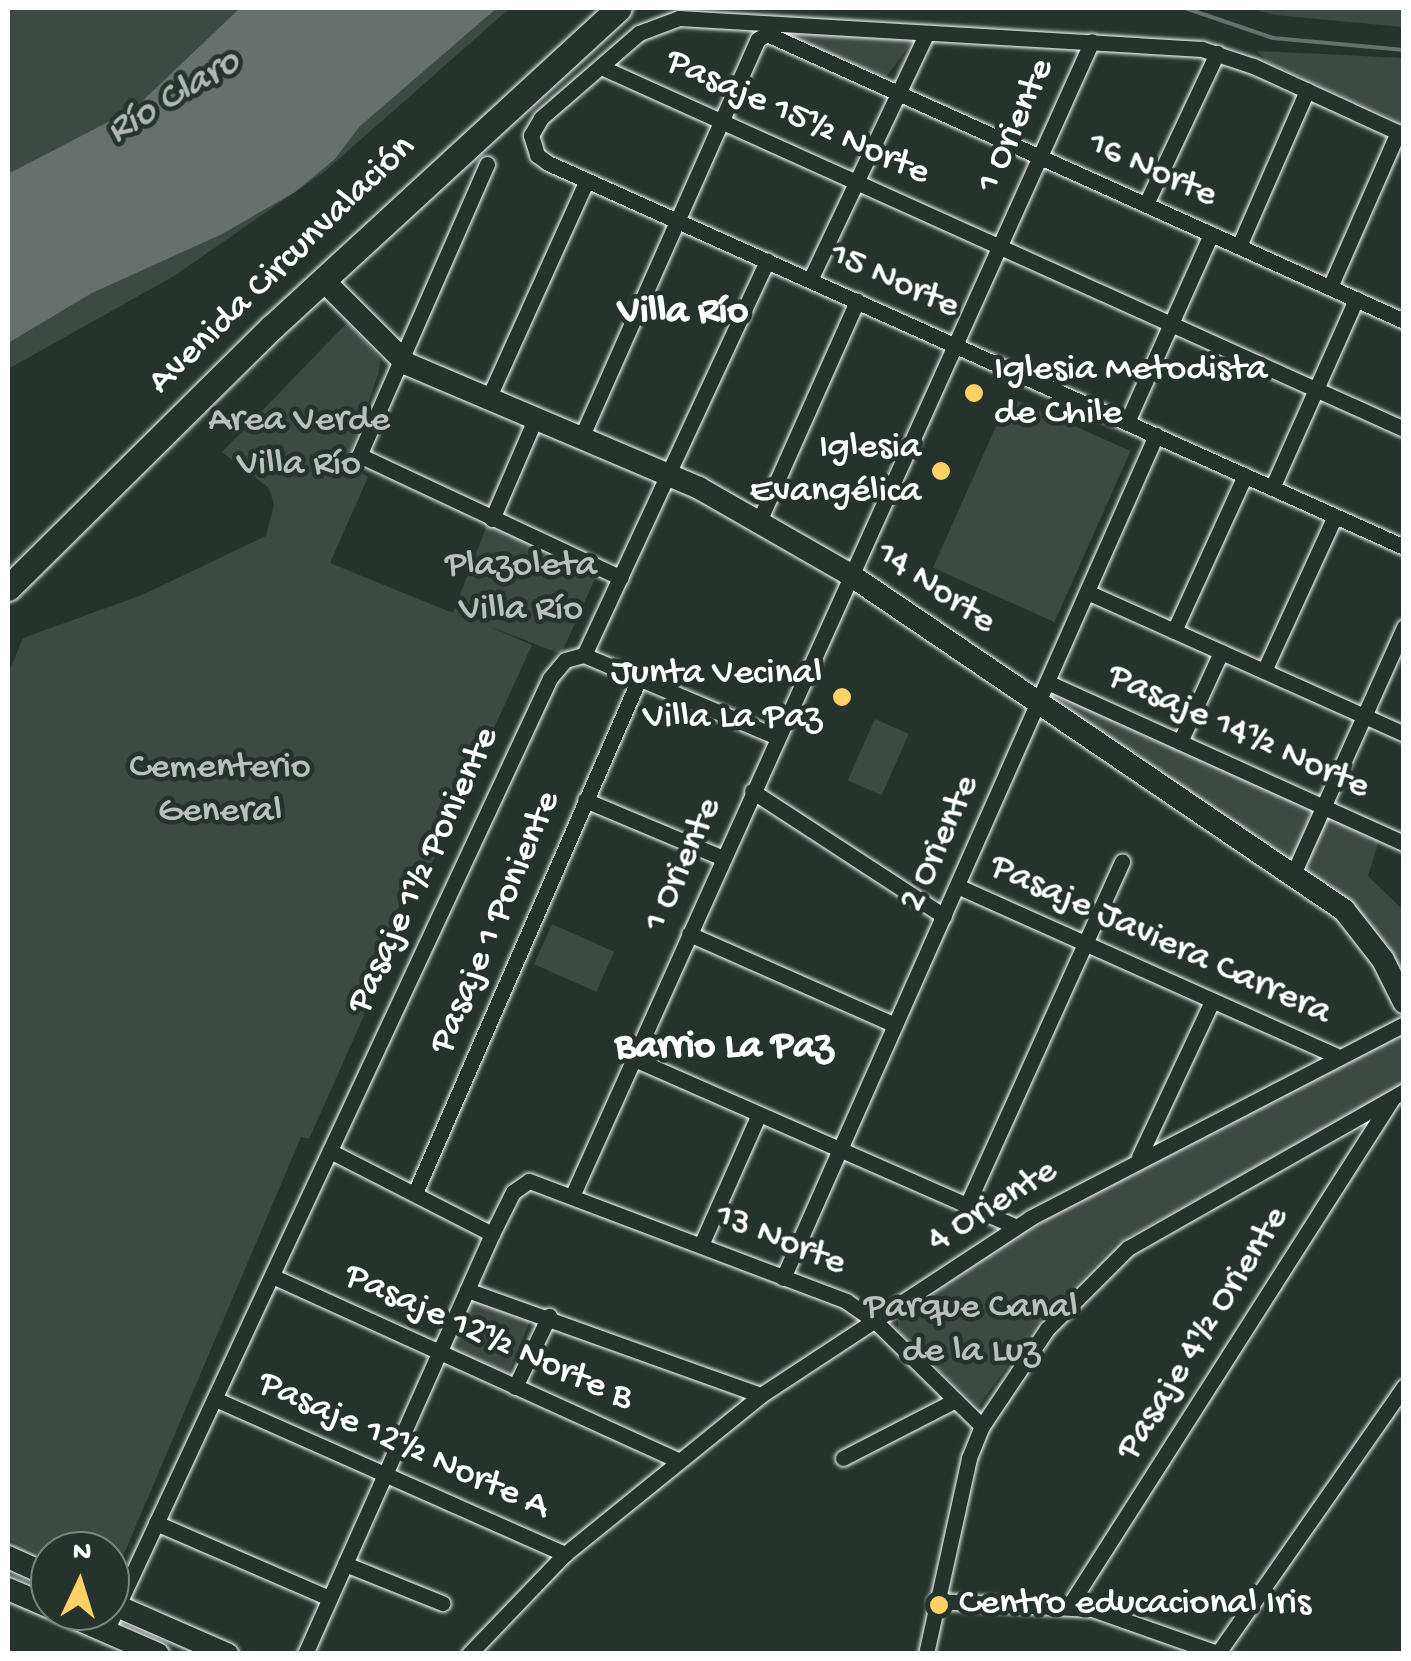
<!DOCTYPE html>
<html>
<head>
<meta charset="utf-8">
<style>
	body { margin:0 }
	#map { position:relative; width:1411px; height:1661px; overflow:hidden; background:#26332d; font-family:"Gochi Hand",sans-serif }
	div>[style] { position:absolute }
	.green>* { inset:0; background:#3e4944; transform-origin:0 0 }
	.water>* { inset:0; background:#67706c }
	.stream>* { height:4px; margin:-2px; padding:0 2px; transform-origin:2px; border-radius:2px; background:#67706c }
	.roads { filter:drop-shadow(0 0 2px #fff) drop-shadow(0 0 2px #fff) }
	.street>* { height:15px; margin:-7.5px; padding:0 7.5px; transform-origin:7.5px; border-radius:7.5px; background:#26332d }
	.secondary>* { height:22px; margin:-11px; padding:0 11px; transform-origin:11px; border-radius:11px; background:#26332d }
	.primary>* { height:25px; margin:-12.5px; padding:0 12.5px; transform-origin:12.5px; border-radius:12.5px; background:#26332d }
	.dots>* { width:28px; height:28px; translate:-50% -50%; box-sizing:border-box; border:5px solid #26332d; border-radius:50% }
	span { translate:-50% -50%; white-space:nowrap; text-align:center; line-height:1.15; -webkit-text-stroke:9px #26332d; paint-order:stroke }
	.street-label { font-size:38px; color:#fff }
	.poi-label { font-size:38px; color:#fff }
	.left { translate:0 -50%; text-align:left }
	.right { translate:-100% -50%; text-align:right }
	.park-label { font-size:38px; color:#bbbfbe }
	.water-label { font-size:40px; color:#b3b8b6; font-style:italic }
	.neighbourhood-label { font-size:40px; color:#fff; font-weight:700 }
	.frame { position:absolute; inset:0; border:10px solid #fff; pointer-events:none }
	.north { position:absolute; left:30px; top:1531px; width:100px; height:100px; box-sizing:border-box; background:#26332d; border:2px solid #7d8581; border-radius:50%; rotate:4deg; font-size:28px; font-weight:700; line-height:40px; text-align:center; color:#fff }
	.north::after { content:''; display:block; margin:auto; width:35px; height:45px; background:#ffd166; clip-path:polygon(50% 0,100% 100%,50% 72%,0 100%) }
</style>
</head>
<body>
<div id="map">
	<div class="green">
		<div style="clip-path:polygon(8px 8px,510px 8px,324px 172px,174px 276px,8px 369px)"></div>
		<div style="clip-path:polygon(1248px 8px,1403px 8px,1403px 27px,1275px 15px)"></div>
		<div style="clip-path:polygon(782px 33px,913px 41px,886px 77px)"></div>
		<div style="clip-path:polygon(1257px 51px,1403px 58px,1403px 123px,1267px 62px)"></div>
		<div style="clip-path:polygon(348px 322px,380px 359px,379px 372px,346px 464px,368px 477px,330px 563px,453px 613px,487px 525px,599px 570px,561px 654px,486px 625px,532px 645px,423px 883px,405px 893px,387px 933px,394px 948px,309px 1139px,301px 1137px,110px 1587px,110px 1551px,50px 1551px,50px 1559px,8px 1539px,8px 674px,23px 638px,142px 595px,266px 536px,274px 505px,269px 488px,222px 452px)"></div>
		<div style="left:1009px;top:397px;width:133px;height:187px;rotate:24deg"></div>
		<div style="clip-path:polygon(1051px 689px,1381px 834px,1368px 876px,1403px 910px,1403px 1008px,1359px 918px,1045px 700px)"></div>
		<div style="left:875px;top:719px;width:37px;height:67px;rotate:24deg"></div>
		<div style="left:552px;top:924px;width:68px;height:44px;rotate:24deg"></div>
		<div style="clip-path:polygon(1403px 1033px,1403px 1085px,1117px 1243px,1036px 1326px,978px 1407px,898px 1331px,898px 1315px,1024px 1231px)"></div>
		<div style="left:474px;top:1291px;width:63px;height:64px;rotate:22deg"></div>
	</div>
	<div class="water">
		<div style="clip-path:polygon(240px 8px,497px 8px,360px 126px,335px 159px,295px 192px,222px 234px,92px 293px,8px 343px,8px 174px,135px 108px)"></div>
	</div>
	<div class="stream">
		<div style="left:1185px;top:8px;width:93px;rotate:18.8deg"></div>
		<div style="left:1273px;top:38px;width:132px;rotate:5.2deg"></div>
	</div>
	<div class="roads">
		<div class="street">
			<div style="left:601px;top:67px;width:881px;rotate:24.27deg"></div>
			<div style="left:1404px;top:135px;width:166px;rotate:-155.4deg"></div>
			<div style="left:1253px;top:66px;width:54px;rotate:-161.6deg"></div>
			<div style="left:1202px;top:49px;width:524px;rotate:-176.61deg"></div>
			<div style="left:679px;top:18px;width:43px;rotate:159.4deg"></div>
			<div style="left:639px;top:33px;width:130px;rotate:139.1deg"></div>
			<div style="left:541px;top:118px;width:20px;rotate:120deg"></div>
			<div style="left:531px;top:135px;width:21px;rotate:73deg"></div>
			<div style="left:537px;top:155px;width:14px;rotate:36deg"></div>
			<div style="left:548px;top:163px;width:938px;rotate:24.16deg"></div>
			<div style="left:487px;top:164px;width:318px;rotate:113.7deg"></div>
			<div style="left:359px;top:455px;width:289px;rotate:25.1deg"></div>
			<div style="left:1146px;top:204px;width:167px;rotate:-64.8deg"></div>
			<div style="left:1239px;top:246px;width:170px;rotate:-66.4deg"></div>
			<div style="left:810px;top:280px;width:273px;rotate:-64.7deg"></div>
			<div style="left:1330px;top:287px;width:169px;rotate:-66.3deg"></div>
			<div style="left:488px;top:399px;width:240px;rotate:-65.7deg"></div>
			<div style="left:1127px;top:422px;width:206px;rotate:-65.9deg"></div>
			<div style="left:581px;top:438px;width:436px;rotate:-66.1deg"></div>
			<div style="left:758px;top:39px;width:10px;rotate:-29deg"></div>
			<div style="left:767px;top:34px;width:699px;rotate:24.25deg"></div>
			<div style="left:1272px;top:488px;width:207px;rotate:-66deg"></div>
			<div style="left:492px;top:519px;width:109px;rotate:-66.7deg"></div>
			<div style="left:760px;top:519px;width:239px;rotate:-66deg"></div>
			<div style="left:1087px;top:592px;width:347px;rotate:24.1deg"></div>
			<div style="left:1174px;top:631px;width:171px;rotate:-65.5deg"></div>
			<div style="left:584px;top:655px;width:210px;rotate:23deg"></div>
			<div style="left:1264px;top:671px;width:170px;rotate:-65.4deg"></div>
			<div style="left:1047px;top:682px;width:392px;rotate:24.3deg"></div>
			<div style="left:1180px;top:742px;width:99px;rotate:-65.5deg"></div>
			<div style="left:752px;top:791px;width:229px;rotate:33.1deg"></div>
			<div style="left:585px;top:800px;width:150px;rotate:22.8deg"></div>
			<div style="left:1294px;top:872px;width:269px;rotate:-65.8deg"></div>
			<div style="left:957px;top:886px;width:414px;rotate:24.1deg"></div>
			<div style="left:689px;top:934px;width:225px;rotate:23.8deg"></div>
			<div style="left:634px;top:1059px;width:417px;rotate:23.7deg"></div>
			<div style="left:330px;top:1151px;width:182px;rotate:27.1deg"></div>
			<div style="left:1139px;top:1157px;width:172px;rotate:-64.9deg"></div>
			<div style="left:415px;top:1193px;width:561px;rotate:-66.45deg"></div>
			<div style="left:573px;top:1194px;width:1264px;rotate:-65.77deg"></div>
			<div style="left:967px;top:1205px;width:377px;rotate:-65.7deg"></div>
			<div style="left:701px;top:1245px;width:143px;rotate:-66.1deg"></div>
			<div style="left:272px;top:1276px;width:445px;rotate:24.4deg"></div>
			<div style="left:783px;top:1278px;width:922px;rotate:-66.13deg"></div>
			<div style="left:467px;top:1290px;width:312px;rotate:19.7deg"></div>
			<div style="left:515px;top:1387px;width:79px;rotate:-64.4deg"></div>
			<div style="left:215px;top:1399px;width:383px;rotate:23.9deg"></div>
			<div style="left:843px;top:1458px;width:125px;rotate:-27.2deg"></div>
			<div style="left:156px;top:1523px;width:189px;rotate:23.4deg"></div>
			<div style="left:345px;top:1564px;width:105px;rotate:21.9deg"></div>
			<div style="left:935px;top:1601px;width:157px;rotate:2.9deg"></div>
			<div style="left:1092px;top:1609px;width:136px;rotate:19.4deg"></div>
			<div style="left:1069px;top:1606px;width:601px;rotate:-57.5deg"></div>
			<div style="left:106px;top:1631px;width:1051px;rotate:-65.02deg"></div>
			<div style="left:550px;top:678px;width:23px;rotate:-50deg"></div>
			<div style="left:565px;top:660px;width:20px;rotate:-15deg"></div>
			<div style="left:584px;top:655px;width:435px;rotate:-65.1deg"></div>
			<div style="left:1218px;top:1653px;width:325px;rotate:-55.1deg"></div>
			<div style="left:305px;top:1654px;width:460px;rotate:-66deg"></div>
			<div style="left:492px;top:1234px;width:47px;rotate:-63.4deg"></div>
			<div style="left:513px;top:1192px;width:19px;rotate:-35deg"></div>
			<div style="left:529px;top:1181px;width:339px;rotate:20.7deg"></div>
			<div style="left:846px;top:1301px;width:37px;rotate:35deg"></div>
			<div style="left:876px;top:1322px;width:148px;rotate:44.5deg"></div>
			<div style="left:469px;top:1654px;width:139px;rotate:-46.2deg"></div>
			<div style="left:565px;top:1554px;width:252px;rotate:-39deg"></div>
			<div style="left:761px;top:1395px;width:322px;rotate:-33.3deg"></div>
			<div style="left:1030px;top:1218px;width:421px;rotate:-27.4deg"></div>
			<div style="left:926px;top:1654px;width:201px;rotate:-77.6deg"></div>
			<div style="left:969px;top:1458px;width:35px;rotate:-68deg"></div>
			<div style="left:982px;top:1426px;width:117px;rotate:-56.2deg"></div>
			<div style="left:1047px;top:1329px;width:115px;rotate:-45deg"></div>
			<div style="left:1128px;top:1248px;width:318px;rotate:-29.6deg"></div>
		</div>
		<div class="secondary">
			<div style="left:323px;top:280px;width:119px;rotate:45deg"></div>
			<div style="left:407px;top:364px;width:317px;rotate:23deg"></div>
			<div style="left:699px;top:488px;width:173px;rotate:29.8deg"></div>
			<div style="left:849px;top:574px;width:598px;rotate:34.17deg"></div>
			<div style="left:1344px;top:910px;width:63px;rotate:52deg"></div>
			<div style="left:1383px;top:960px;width:47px;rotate:63.4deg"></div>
			<div style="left:8px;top:1557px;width:46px;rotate:24.3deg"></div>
			<div style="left:8px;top:1589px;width:46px;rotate:23.2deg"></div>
			<div style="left:110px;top:1603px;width:128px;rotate:23.6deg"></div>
			<div style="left:59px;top:1611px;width:108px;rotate:23.5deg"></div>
		</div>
		<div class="primary">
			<div style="left:8px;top:588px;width:371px;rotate:-44.7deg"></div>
			<div style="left:272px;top:327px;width:471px;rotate:-42.6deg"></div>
		</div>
	</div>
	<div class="dots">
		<div style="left:974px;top:393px;background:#ffd166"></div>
		<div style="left:941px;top:471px;background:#ffd166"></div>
		<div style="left:842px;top:697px;background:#ffd166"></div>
		<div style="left:939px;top:1605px;background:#ffd166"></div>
	</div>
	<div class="street-label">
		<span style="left:797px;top:119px;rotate:24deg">Pasaje 15½ Norte</span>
		<span style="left:1017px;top:126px;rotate:-66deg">1 Oriente</span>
		<span style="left:1152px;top:171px;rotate:24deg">16 Norte</span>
		<span style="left:283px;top:266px;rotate:-44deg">Avenida Circunvalación</span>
		<span style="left:894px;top:282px;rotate:24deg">15 Norte</span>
		<span style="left:935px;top:589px;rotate:34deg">14 Norte</span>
		<span style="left:1238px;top:733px;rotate:24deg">Pasaje 14½ Norte</span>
		<span style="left:941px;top:844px;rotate:-66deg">2 Oriente</span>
		<span style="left:684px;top:865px;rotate:-66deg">1 Oriente</span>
		<span style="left:425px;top:871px;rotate:-65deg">Pasaje 1½ Poniente</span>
		<span style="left:497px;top:923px;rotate:-67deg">Pasaje 1 Poniente</span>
		<span style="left:1160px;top:941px;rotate:24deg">Pasaje Javiera Carrera</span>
		<span style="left:993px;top:1207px;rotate:-32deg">4 Oriente</span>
		<span style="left:780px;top:1241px;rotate:22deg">13 Norte</span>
		<span style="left:1204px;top:1334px;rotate:-58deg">Pasaje 4½ Oriente</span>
		<span style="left:488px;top:1339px;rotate:24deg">Pasaje 12½ Norte B</span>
		<span style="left:403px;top:1447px;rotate:24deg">Pasaje 12½ Norte A</span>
	</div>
	<div class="poi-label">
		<span class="left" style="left:994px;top:393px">Iglesia Metodista<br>de Chile</span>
		<span class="right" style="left:921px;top:471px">Iglesia<br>Evangélica</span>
		<span class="right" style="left:822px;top:697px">Junta Vecinal<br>Villa La Paz</span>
		<span class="left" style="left:959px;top:1605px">Centro educacional Iris</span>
	</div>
	<div class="park-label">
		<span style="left:299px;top:444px">Area Verde<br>Villa Río</span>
		<span style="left:521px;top:589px">Plazoleta<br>Villa Río</span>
		<span style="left:220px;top:791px">Cementerio<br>General</span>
		<span style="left:971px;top:1331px">Parque Canal<br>de la Luz</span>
	</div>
	<div class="water-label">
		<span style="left:174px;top:98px;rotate:-31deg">Río Claro</span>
	</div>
	<div class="neighbourhood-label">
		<span style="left:683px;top:313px">Villa Río</span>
		<span style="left:724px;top:1048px">Barrio La Paz</span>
	</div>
	<div class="frame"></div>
	<div class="north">N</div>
</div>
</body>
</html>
